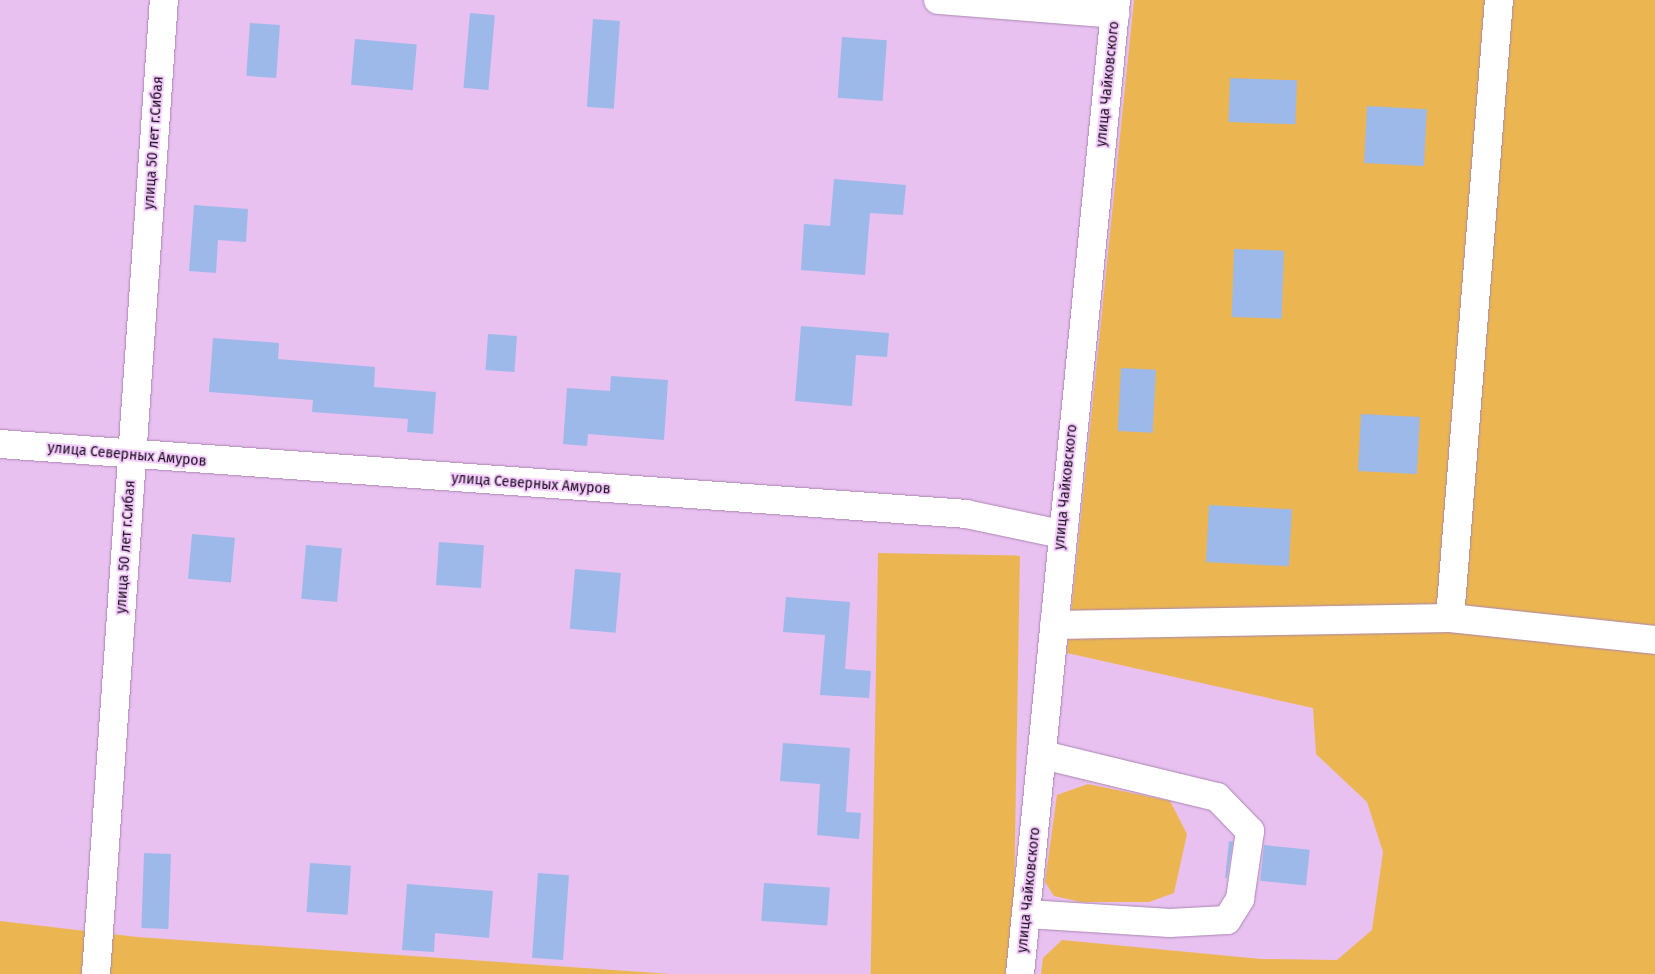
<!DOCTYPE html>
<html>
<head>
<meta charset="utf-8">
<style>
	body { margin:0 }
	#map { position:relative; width:1655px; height:974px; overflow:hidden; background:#e8c1f0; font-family:"Fira Sans",sans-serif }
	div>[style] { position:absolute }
	.green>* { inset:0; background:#ebb651; transform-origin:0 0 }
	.building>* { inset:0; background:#9cb9ea; transform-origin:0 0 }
	.roads { filter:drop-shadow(0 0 1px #ab85b2) drop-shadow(0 0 1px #ab85b2) }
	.minor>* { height:28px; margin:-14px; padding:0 14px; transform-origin:14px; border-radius:14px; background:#fff }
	span { translate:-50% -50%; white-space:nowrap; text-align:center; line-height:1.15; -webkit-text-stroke:4px #f5cdfd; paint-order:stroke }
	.street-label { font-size:14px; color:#130616 }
</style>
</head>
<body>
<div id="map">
	<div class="green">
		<div style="clip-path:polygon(1134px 0,1655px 0,1655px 974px,1041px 974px,1043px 958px,1062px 940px,1261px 959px,1337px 960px,1372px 930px,1383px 852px,1367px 802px,1316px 754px,1313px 708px,1067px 653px)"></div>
		<div style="left:878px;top:553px;width:142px;height:422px;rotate:1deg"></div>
		<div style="clip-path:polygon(1088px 784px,1170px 801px,1187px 834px,1174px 893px,1149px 902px,1081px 902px,1054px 896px,1045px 882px,1057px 795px)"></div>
		<div style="clip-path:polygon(0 921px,137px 937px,671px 974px,0 974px)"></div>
	</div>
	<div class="building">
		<div style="left:470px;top:13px;width:25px;height:75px;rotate:5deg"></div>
		<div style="left:593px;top:19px;width:27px;height:88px;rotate:4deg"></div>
		<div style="left:250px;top:23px;width:30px;height:53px;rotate:4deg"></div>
		<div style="left:842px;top:37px;width:45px;height:61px;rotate:4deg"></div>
		<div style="left:355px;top:39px;width:62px;height:46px;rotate:5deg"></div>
		<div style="left:1230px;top:78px;width:67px;height:44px;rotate:2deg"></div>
		<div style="left:1367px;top:106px;width:60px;height:57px;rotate:3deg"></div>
		<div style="clip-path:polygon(834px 179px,906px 185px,903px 215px,870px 213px,865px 275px,801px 270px,804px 224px,830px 226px)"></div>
		<div style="clip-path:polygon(194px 205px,248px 209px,246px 242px,218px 240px,216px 273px,189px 271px)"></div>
		<div style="left:1234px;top:249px;width:50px;height:68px;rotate:2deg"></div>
		<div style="clip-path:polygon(801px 326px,889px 333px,887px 357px,856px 355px,852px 406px,795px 401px)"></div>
		<div style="left:488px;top:334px;width:29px;height:36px;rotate:4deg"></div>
		<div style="clip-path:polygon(213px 338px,279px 343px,278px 359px,375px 367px,374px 387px,436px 392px,433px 434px,407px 432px,408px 419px,312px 412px,313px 400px,209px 392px)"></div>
		<div style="left:1121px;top:368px;width:35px;height:63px;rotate:3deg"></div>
		<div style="clip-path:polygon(611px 376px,668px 380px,664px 440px,588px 434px,587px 446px,563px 444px,567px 388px,610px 391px)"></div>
		<div style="left:1361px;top:414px;width:59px;height:57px;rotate:3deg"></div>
		<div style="left:1209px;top:505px;width:83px;height:57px;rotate:3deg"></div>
		<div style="left:192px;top:534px;width:43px;height:45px;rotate:5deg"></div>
		<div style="left:439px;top:542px;width:45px;height:43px;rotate:4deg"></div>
		<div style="left:306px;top:545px;width:36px;height:54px;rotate:5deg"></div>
		<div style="left:575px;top:569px;width:46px;height:60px;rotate:5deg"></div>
		<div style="clip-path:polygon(786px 597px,850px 602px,845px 669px,871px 671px,869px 698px,820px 695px,825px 635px,783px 632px)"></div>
		<div style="clip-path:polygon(783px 743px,850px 748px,846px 812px,861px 813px,859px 839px,817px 835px,820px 784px,780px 781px)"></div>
		<div style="clip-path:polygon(1229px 841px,1233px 842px,1227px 878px,1225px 878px)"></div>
		<div style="left:1264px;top:845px;width:46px;height:36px;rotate:6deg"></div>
		<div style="left:144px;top:853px;width:27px;height:75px;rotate:2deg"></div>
		<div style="left:310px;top:863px;width:41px;height:49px;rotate:4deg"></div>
		<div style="left:538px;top:873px;width:31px;height:85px;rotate:4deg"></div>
		<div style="left:764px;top:883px;width:66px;height:38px;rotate:4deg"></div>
		<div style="clip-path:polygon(407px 884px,493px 891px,489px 938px,435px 933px,434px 952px,402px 950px)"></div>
	</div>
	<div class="roads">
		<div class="minor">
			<div style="left:938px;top:0;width:178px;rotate:4.5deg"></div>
			<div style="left:0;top:444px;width:969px;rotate:4.14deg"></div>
			<div style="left:966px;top:514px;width:97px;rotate:11.9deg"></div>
			<div style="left:1450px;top:618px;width:620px;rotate:-85.47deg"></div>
			<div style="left:1054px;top:625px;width:396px;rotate:-1deg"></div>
			<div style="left:1450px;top:618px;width:206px;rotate:6.1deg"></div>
			<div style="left:1027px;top:914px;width:143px;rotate:3.6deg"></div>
			<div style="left:1170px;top:923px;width:57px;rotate:-3deg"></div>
			<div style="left:1227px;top:920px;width:25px;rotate:-58deg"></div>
			<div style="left:1240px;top:899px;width:69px;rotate:-81.6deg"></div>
			<div style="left:1250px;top:831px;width:47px;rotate:-134.1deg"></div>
			<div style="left:1217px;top:797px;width:178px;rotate:-166.4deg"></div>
			<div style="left:96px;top:974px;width:976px;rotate:-86.01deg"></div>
			<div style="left:1020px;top:974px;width:979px;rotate:-84.37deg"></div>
		</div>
	</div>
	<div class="street-label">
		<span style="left:1108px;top:84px;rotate:-84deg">улица Чайковского</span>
		<span style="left:154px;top:143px;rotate:-86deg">улица 50 лет г.Сибая</span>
		<span style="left:127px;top:455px;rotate:5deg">улица Северных Амуров</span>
		<span style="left:531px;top:484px;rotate:4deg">улица Северных Амуров</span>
		<span style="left:1066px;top:487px;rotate:-84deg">улица Чайковского</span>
		<span style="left:126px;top:547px;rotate:-86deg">улица 50 лет г.Сибая</span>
		<span style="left:1029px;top:890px;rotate:-84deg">улица Чайковского</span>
	</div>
</div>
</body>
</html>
